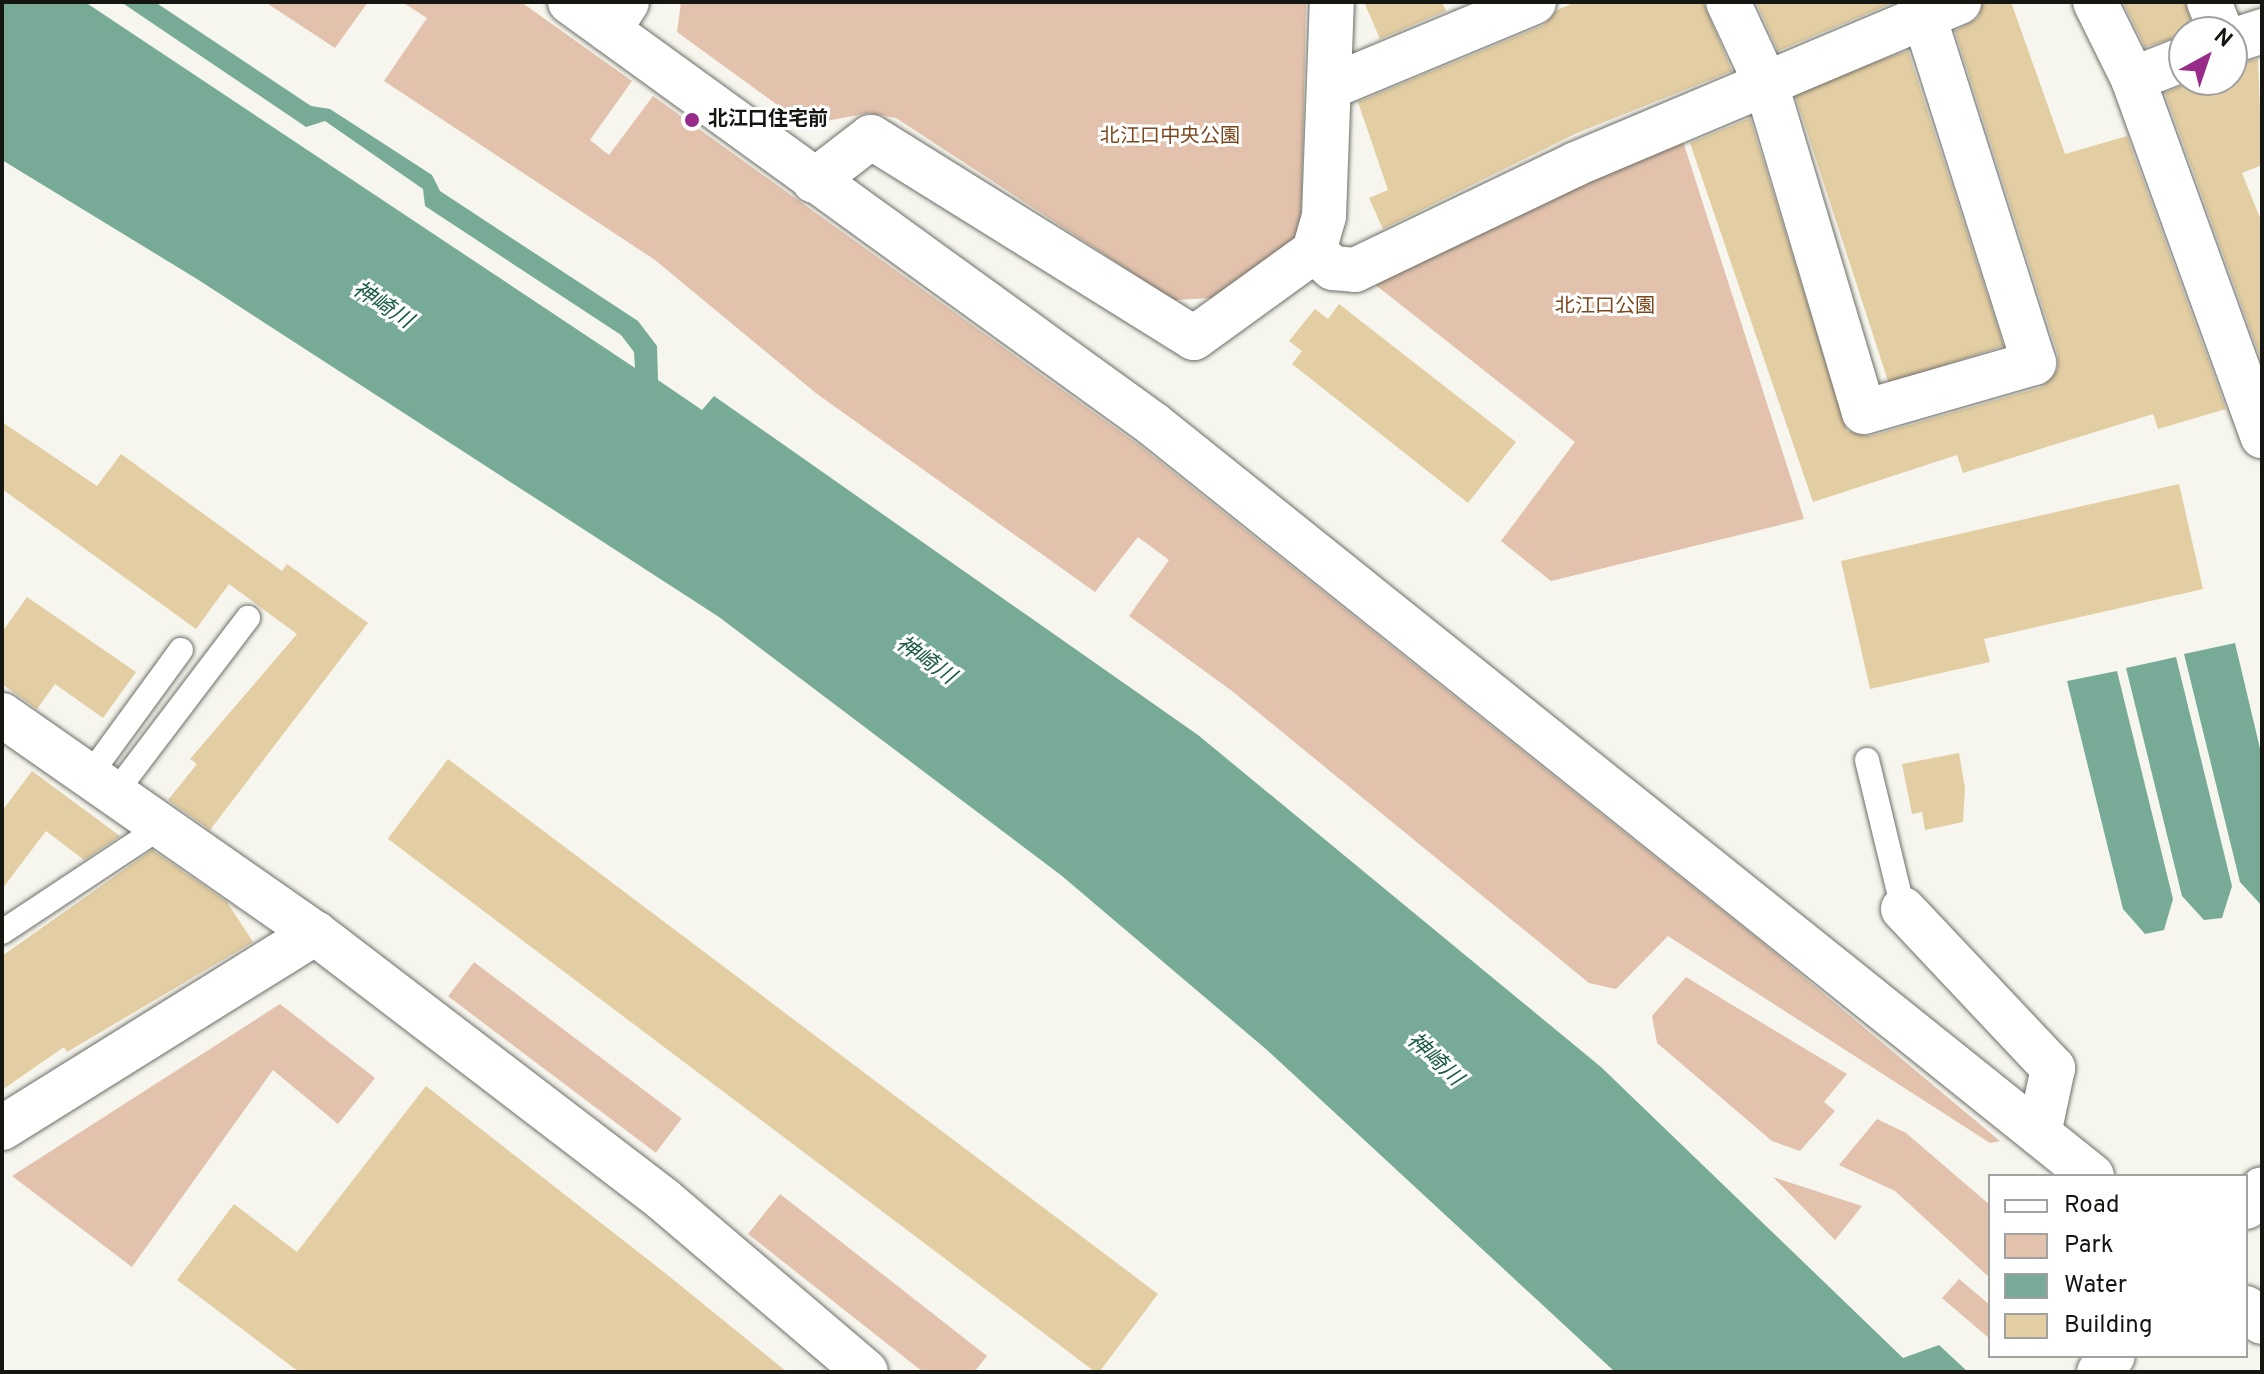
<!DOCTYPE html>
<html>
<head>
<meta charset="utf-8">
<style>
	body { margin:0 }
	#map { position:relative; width:2264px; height:1374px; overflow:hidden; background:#f6f6ee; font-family:Overpass,"Noto Sans JP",sans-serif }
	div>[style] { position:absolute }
	.green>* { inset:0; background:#e2c2ac; transform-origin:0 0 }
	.water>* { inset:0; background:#78ab97 }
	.building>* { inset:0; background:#e3cda2; transform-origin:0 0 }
	.roads { filter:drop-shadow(0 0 2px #6d6e67) drop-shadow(0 0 2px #6d6e67) }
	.lane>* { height:24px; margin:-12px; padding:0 12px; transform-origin:12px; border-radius:12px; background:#fff }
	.street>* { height:44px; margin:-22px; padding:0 22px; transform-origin:22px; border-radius:22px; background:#fff }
	.secondary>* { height:44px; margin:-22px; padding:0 22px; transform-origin:22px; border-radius:22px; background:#fff }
	.dots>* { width:22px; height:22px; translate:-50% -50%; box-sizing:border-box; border:4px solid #fff; border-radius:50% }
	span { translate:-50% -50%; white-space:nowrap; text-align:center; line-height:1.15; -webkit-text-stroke:6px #fff; paint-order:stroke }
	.poi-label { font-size:20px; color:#151512; font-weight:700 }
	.left { translate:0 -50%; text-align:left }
	.park-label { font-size:20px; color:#7c471b }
	.water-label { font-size:22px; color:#1b5b46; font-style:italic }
	.frame { position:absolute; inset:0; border:4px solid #151512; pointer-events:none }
	.legend { position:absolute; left:1988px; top:1174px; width:260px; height:184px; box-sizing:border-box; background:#fff; border:2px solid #a1a1a0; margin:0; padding:10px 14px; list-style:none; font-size:24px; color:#151512 }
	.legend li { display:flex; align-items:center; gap:16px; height:40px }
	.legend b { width:40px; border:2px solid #a1a1a0 }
	.north { position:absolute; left:2168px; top:16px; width:80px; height:80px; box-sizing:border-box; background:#fff; border:2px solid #a1a1a0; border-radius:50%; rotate:40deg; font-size:22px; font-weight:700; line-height:32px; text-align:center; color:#151512 }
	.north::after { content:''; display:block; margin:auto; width:28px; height:36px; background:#982a8a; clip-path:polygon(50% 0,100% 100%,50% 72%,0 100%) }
</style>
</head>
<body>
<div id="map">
	<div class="green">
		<div style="clip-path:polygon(265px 2px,368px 2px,335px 48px)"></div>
		<div style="clip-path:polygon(402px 2px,521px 2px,632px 81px,590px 140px,609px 155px,653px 96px,1139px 445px,1764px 944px,2000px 1141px,1990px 1143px,1668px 936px,1616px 989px,1589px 983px,1232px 691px,1129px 616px,1169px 560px,1138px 537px,1095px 592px,817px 394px,655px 260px,384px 81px,427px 18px)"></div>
		<div style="clip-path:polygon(681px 2px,1306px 2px,1301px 233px,1214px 298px,1174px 300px,896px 118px,869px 113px,805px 125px,677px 32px)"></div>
		<div style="clip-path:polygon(1681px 135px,1804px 519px,1551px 581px,1501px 541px,1575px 442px,1368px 279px)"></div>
		<div style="left:474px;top:962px;width:260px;height:43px;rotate:37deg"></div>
		<div style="clip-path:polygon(1686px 977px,1847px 1074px,1824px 1102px,1835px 1111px,1800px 1151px,1772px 1141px,1657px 1043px,1652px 1016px)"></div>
		<div style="clip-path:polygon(280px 1004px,375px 1078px,338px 1124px,273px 1070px,132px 1267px,12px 1176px)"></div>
		<div style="clip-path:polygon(1877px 1119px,1906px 1133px,1990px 1205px,1990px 1278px,1895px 1191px,1839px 1165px)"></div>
		<div style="clip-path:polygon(1773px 1177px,1862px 1206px,1835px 1240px)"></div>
		<div style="clip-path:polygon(780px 1194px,987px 1356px,974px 1372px,923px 1372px,748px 1234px)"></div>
		<div style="clip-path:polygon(1959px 1279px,1990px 1305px,1990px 1339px,1942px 1298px)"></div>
	</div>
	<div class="water">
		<div style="clip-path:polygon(2px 2px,85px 2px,635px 368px,634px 352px,621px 335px,425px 206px,423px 189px,325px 121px,306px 127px,121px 2px,155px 2px,311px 106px,330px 109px,432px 175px,440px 191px,638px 321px,657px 346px,658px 380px,702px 410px,714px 396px,1198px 735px,1601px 1067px,1903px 1358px,1939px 1345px,1968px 1372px,1615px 1372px,1267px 1050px,1062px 876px,719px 617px,197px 279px,2px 160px)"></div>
		<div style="clip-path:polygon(2235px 643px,2262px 757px,2262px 906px,2240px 882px,2184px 654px)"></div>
		<div style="clip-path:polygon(2176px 657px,2232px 886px,2222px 918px,2204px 920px,2182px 896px,2126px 668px)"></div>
		<div style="clip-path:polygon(2117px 671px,2173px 899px,2164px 930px,2145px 934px,2123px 909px,2067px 681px)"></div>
	</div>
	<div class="building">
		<div style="clip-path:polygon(1364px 2px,1442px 2px,1446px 11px,1380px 39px)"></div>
		<div style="clip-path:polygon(1576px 2px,1703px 2px,1732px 71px,1577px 133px,1383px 229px,1369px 198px,1388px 190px,1358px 102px,1544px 25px,1557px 10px)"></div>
		<div style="clip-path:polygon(1756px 2px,1895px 2px,1778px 51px)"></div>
		<div style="clip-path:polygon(1983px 2px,2011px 2px,2065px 154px,2127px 136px,2226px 409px,2158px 429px,2153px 414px,1963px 473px,1957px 455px,1813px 502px,1690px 143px,1750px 118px,1847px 431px,1871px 436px,2042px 387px,2058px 369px,2058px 355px,1955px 31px,1978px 18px)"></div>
		<div style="clip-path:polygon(2123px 2px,2185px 2px,2194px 32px,2145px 47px)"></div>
		<div style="left:1908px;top:51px;width:310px;height:121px;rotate:72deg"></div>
		<div style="clip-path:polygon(2258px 59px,2262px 165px,2242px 173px,2262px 223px,2262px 362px,2165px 93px,2196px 80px,2232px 80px,2232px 65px)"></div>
		<div style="clip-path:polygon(1339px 304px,1516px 442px,1468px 503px,1292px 364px,1302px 351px,1289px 341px,1315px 309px,1328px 319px)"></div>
		<div style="clip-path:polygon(2px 422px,97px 486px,121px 454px,282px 571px,287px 564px,368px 623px,210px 830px,168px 800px,197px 764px,190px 759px,297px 634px,229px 584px,196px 629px,2px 489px)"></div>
		<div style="clip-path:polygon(2179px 484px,2203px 589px,1984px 639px,1990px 662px,1870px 689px,1841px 561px)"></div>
		<div style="clip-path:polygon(27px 597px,136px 672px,103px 718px,55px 684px,37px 709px,2px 684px,2px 632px)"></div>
		<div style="clip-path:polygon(1959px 753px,1965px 788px,1963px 822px,1925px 830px,1922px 812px,1912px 814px,1902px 764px)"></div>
		<div style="left:448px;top:759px;width:889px;height:100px;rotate:37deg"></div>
		<div style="clip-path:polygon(32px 771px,120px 836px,84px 860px,46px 831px,2px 889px,2px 811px)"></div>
		<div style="clip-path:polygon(152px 850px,227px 902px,253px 942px,67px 1052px,64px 1047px,2px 1090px,2px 956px)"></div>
		<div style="clip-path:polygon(426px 1086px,665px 1273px,787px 1372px,299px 1372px,177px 1280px,234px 1204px,297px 1252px)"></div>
	</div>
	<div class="roads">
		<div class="lane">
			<div style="left:1867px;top:760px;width:153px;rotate:76.4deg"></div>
			<div style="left:89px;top:776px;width:156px;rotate:-53.9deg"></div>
			<div style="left:115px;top:793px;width:220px;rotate:-52.8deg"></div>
			<div style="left:2px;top:932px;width:192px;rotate:-33.5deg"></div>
		</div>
		<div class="street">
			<div style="left:1728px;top:2px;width:90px;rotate:65.1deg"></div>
			<div style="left:1766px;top:84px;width:342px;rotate:73.4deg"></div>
			<div style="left:1864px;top:412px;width:177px;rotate:-16.1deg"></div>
			<div style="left:2034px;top:363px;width:363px;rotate:-107.6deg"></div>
			<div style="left:2095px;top:2px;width:86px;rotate:63.7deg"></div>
			<div style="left:2133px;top:79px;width:380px;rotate:70.1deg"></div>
			<div style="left:2209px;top:2px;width:32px;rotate:68deg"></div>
			<div style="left:609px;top:30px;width:33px;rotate:-57deg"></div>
			<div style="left:2232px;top:41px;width:32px;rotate:-18deg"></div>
			<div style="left:2133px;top:79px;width:55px;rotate:-21.4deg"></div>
			<div style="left:1330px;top:87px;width:221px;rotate:-22.6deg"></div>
			<div style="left:814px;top:181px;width:72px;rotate:-37.7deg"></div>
			<div style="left:871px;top:137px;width:380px;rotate:31.9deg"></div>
			<div style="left:1194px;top:338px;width:148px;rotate:-35.9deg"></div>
			<div style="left:1314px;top:251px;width:25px;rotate:42deg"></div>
			<div style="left:1333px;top:268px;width:22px;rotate:5deg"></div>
			<div style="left:1355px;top:270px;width:245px;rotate:-25.6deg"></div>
			<div style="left:1576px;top:164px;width:416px;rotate:-22.9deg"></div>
			<div style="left:2px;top:715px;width:381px;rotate:34.9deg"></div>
			<div style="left:315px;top:933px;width:439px;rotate:37.4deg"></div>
			<div style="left:664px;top:1200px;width:265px;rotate:40.4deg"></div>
			<div style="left:1903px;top:909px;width:219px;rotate:46.7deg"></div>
			<div style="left:2053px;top:1068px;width:67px;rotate:102deg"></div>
			<div style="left:2px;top:1128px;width:369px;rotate:-31.9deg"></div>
		</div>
		<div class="secondary">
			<div style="left:570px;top:2px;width:720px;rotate:35.9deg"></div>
			<div style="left:1153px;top:424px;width:1203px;rotate:38.69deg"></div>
			<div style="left:1314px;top:251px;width:36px;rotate:-74deg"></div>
			<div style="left:1324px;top:216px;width:214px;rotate:-87.9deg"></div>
			<div style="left:2246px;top:1207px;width:24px;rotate:-48deg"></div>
			<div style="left:2246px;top:1308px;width:21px;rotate:41deg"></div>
			<div style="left:2099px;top:1372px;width:21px;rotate:-49deg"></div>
		</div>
	</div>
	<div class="dots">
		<div style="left:692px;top:120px;background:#982a8a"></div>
	</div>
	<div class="poi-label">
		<span class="left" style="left:708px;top:120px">北江口住宅前</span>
	</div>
	<div class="park-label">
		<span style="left:1170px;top:137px">北江口中央公園</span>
		<span style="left:1605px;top:307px">北江口公園</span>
	</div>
	<div class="water-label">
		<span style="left:382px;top:306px;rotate:33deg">神崎川</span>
		<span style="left:925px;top:661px;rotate:35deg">神崎川</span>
		<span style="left:1434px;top:1060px;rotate:43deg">神崎川</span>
	</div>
	<div class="frame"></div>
	<ul class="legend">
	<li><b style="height:10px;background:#fff"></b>Road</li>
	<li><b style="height:22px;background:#e2c2ac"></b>Park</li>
	<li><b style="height:22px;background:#78ab97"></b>Water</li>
	<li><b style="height:22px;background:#e3cda2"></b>Building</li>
	</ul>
	<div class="north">N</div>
</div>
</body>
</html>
